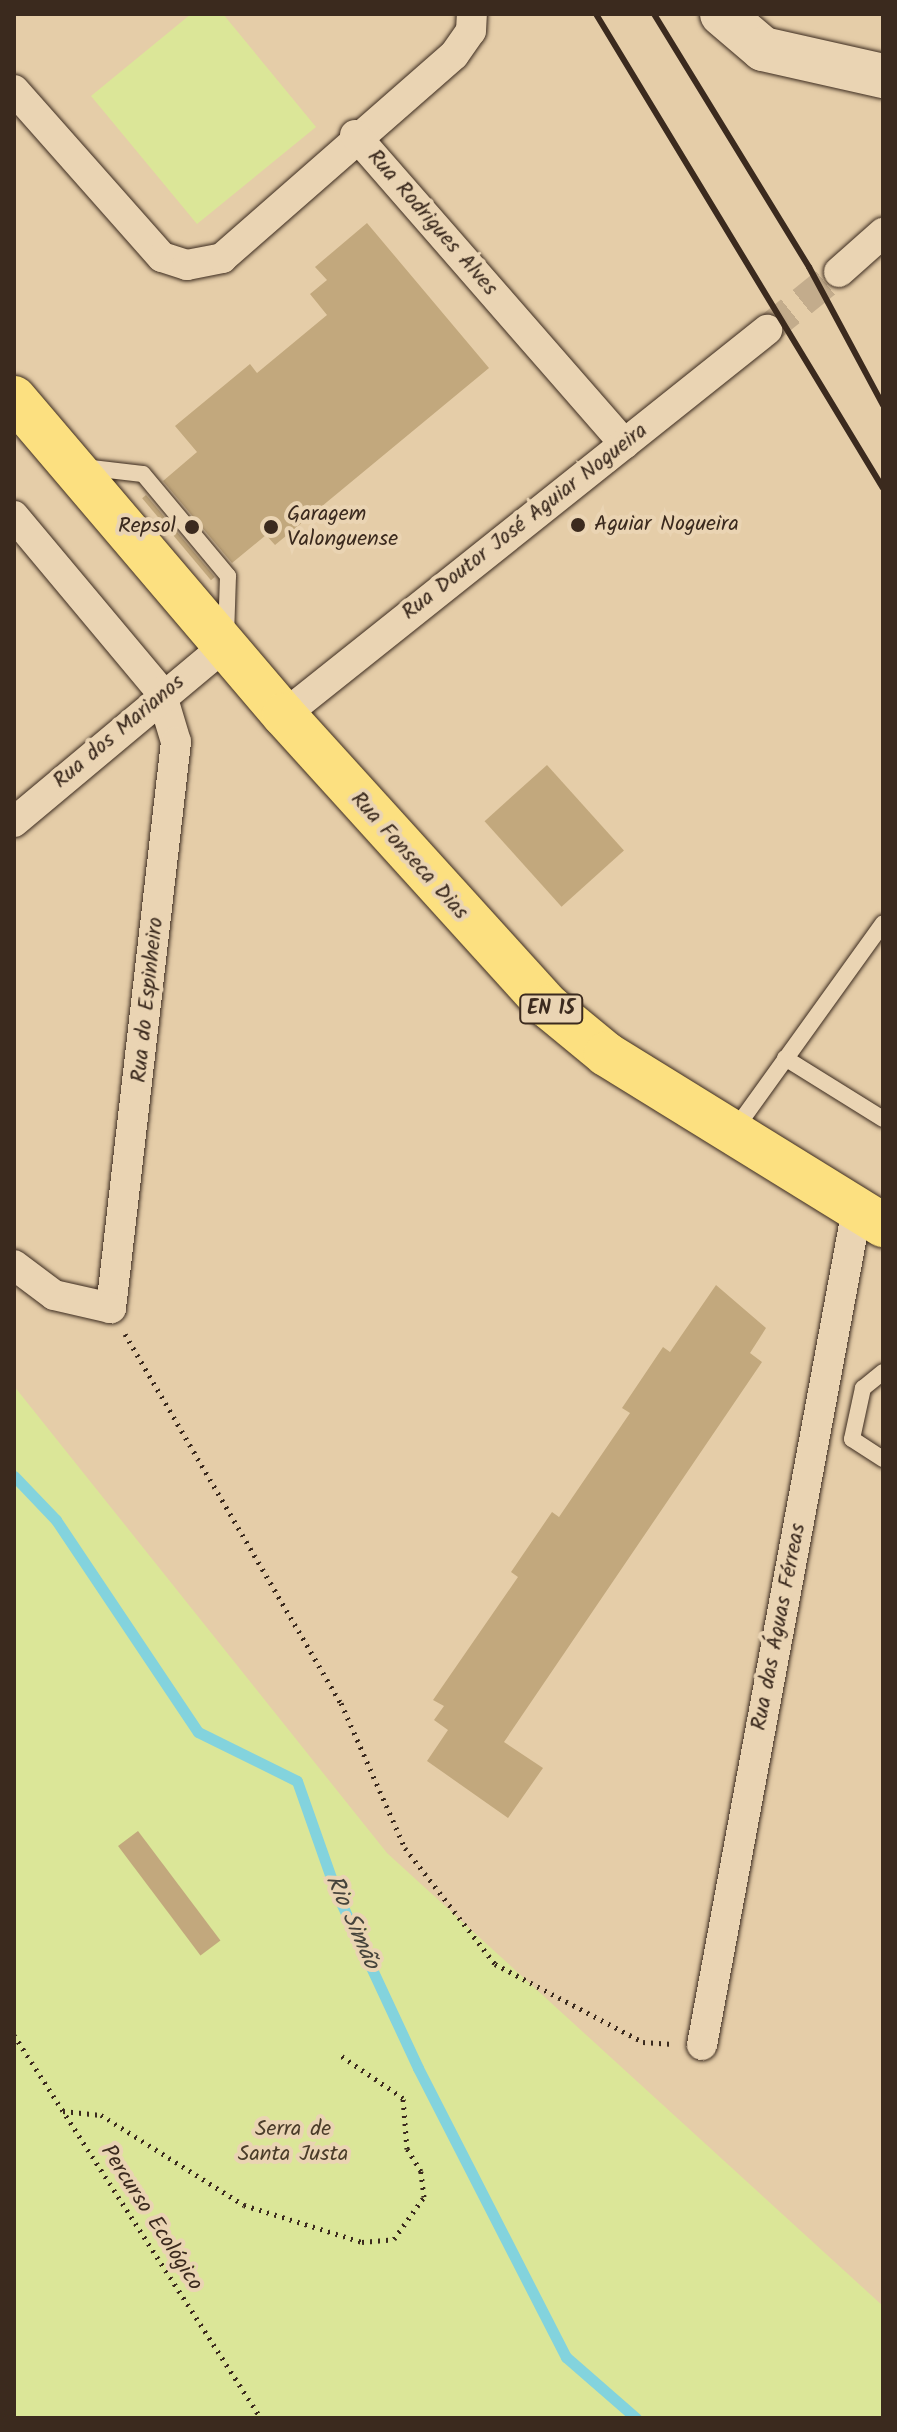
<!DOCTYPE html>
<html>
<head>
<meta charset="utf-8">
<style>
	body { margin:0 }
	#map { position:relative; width:897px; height:2432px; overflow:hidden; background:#e5cda8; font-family:Kalam,sans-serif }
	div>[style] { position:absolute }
	.green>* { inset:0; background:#dbe698 }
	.stream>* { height:11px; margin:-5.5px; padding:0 5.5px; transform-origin:5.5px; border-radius:5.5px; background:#83d3dd }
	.building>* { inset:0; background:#c2a87d; transform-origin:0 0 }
	.street-tunnel>* { height:30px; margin-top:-15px; transform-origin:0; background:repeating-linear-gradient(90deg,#c3ac8c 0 30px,transparent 0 45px) }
	.path>* { height:5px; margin-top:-2.5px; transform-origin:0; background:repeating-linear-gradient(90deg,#3b2a1e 0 2px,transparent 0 8px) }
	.roads { filter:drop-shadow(0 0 2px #3b2a1e) drop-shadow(0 0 2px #3b2a1e) }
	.lane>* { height:16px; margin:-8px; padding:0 8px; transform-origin:8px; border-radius:8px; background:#ead4b3 }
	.street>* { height:30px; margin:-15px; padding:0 15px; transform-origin:15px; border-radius:15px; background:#ead4b3 }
	.secondary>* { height:44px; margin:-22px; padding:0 22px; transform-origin:22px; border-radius:22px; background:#ead4b3 }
	.primary>* { height:44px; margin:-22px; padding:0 22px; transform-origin:22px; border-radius:22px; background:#fce080 }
	.rail>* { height:6px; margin:-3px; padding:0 3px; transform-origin:3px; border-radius:3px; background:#3b2a1e }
	.dots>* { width:22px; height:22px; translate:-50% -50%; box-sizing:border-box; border:4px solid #ead4b3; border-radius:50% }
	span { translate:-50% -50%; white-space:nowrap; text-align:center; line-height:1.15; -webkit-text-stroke:8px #ead4b3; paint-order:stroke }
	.shield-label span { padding:2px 6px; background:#ead4b3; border:2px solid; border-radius:6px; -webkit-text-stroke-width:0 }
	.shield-label { font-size:20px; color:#3b2a1e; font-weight:700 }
	.street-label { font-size:22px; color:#3b2a1e }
	.poi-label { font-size:22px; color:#3b2a1e }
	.left { translate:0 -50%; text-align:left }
	.right { translate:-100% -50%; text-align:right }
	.park-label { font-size:22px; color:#4b3d2a }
	.water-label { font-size:24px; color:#46433b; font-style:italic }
	.frame { position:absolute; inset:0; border:16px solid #3b2a1e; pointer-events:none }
</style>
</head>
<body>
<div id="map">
	<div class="green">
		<div style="clip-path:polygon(191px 14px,223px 14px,316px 127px,197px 224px,91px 96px)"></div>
		<div style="clip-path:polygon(14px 1386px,387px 1853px,883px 2306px,883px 2418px,14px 2418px)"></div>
	</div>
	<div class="stream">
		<div style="left:14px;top:1476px;width:61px;rotate:46.3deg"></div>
		<div style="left:56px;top:1520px;width:255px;rotate:56.2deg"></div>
		<div style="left:198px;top:1732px;width:110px;rotate:26.3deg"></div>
		<div style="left:297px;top:1781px;width:118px;rotate:70.6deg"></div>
		<div style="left:336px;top:1892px;width:194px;rotate:65deg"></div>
		<div style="left:418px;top:2068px;width:325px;rotate:62.9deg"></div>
		<div style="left:566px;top:2357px;width:93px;rotate:41.1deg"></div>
	</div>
	<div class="building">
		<div style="clip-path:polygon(367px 223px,489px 368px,275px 545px,266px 535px,232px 563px,163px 481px,197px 452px,175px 426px,250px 364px,257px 373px,327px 315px,310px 294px,327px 280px,315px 267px)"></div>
		<div style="left:146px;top:495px;width:107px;height:5px;rotate:50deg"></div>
		<div style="left:547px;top:765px;width:115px;height:84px;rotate:48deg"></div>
		<div style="clip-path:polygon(716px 1285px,766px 1328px,750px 1353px,762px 1362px,504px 1742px,543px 1768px,508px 1818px,427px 1761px,448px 1730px,434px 1720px,444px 1706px,433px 1700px,518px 1577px,511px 1572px,552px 1512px,559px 1517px,630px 1413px,622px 1408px,663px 1347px,670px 1352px)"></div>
		<div style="left:138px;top:1831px;width:137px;height:25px;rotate:53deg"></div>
	</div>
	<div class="street-tunnel">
		<div style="left:767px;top:330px;width:92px;rotate:-38.9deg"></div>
	</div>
	<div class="path">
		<div style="left:125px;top:1334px;width:428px;rotate:59.7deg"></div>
		<div style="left:341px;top:1703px;width:158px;rotate:66.2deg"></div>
		<div style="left:405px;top:1848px;width:147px;rotate:52.2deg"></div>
		<div style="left:495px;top:1964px;width:167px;rotate:27.8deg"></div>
		<div style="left:643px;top:2042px;width:30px;rotate:4deg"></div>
		<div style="left:14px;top:2035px;width:456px;rotate:57.2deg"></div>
		<div style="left:63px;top:2111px;width:38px;rotate:6deg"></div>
		<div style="left:101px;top:2115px;width:169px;rotate:32.2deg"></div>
		<div style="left:244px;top:2205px;width:124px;rotate:17.4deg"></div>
		<div style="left:362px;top:2242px;width:32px;rotate:-5deg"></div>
		<div style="left:394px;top:2239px;width:52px;rotate:-54.5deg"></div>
		<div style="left:424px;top:2197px;width:26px;rotate:-97deg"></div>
		<div style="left:421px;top:2171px;width:26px;rotate:-122deg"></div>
		<div style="left:407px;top:2149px;width:51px;rotate:-94.5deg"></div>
		<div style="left:403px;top:2098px;width:76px;rotate:-145.7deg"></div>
	</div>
	<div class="roads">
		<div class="lane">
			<div style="left:83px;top:467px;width:60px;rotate:6.7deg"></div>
			<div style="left:143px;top:474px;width:133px;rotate:50.2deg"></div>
			<div style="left:228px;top:576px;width:60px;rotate:91.9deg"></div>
			<div style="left:785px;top:1058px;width:115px;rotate:31.9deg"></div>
			<div style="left:733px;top:1132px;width:257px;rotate:-54.3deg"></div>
			<div style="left:883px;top:1372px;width:26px;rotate:141deg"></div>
			<div style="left:863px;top:1388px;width:52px;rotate:102.2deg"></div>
			<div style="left:852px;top:1439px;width:37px;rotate:33deg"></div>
		</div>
		<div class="street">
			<div style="left:14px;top:90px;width:223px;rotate:48.5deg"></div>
			<div style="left:162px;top:257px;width:26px;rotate:18deg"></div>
			<div style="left:187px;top:265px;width:36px;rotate:-11deg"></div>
			<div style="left:222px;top:258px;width:308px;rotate:-41.2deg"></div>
			<div style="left:454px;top:55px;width:29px;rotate:-55deg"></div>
			<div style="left:471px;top:31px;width:17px;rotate:-87deg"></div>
			<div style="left:355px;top:135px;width:410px;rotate:48.9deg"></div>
			<div style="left:839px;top:272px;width:59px;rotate:-41.6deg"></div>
			<div style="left:14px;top:516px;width:229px;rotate:50.1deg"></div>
			<div style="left:161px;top:692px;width:52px;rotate:73.3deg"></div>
			<div style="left:176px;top:742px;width:570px;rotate:96.55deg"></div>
			<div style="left:111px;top:1308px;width:58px;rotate:-167.2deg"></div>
			<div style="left:54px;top:1295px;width:50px;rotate:-143.1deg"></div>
			<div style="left:284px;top:715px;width:618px;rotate:-38.56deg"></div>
			<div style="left:14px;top:822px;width:276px;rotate:-39.9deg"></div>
			<div style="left:702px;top:2045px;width:850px;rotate:-79.5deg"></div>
		</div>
		<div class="secondary">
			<div style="left:722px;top:14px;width:54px;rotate:40.5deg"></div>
			<div style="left:763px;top:49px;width:123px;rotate:12.7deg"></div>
		</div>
		<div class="primary">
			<div style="left:14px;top:398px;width:416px;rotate:49.6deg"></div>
			<div style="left:284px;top:715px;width:394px;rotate:47.8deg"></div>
			<div style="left:549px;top:1007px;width:74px;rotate:39.5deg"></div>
			<div style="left:606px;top:1054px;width:326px;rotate:31.7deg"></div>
		</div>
	</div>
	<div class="rail">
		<div style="left:596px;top:14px;width:554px;rotate:58.81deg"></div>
		<div style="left:654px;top:14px;width:297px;rotate:58.5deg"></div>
		<div style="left:809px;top:267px;width:157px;rotate:61.8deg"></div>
	</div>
	<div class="dots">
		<div style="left:578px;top:525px;background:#3b2a1e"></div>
		<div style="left:192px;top:527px;background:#3b2a1e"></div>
		<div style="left:271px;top:527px;background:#3b2a1e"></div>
	</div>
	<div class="shield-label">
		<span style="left:551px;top:1009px">EN 15</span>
	</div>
	<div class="street-label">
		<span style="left:432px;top:223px;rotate:49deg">Rua Rodrigues Alves</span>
		<span style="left:525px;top:522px;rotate:-38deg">Rua Doutor José Aguiar Nogueira</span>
		<span style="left:119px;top:732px;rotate:-40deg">Rua dos Marianos</span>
		<span style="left:409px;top:856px;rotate:48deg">Rua Fonseca Dias</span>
		<span style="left:148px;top:1000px;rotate:-84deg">Rua do Espinheiro</span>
		<span style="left:779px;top:1627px;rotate:-79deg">Rua das Águas Férreas</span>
		<span style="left:151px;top:2218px;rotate:57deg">Percurso Ecológico</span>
	</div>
	<div class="poi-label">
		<span class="left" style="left:287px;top:527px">Garagem<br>Valonguense</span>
		<span class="left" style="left:594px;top:525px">Aguiar Nogueira</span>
		<span class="right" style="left:176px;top:527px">Repsol</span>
	</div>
	<div class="park-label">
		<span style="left:293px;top:2142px">Serra de<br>Santa Justa</span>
	</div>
	<div class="water-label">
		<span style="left:352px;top:1922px;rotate:66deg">Rio Simão</span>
	</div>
	<div class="frame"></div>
</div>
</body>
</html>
